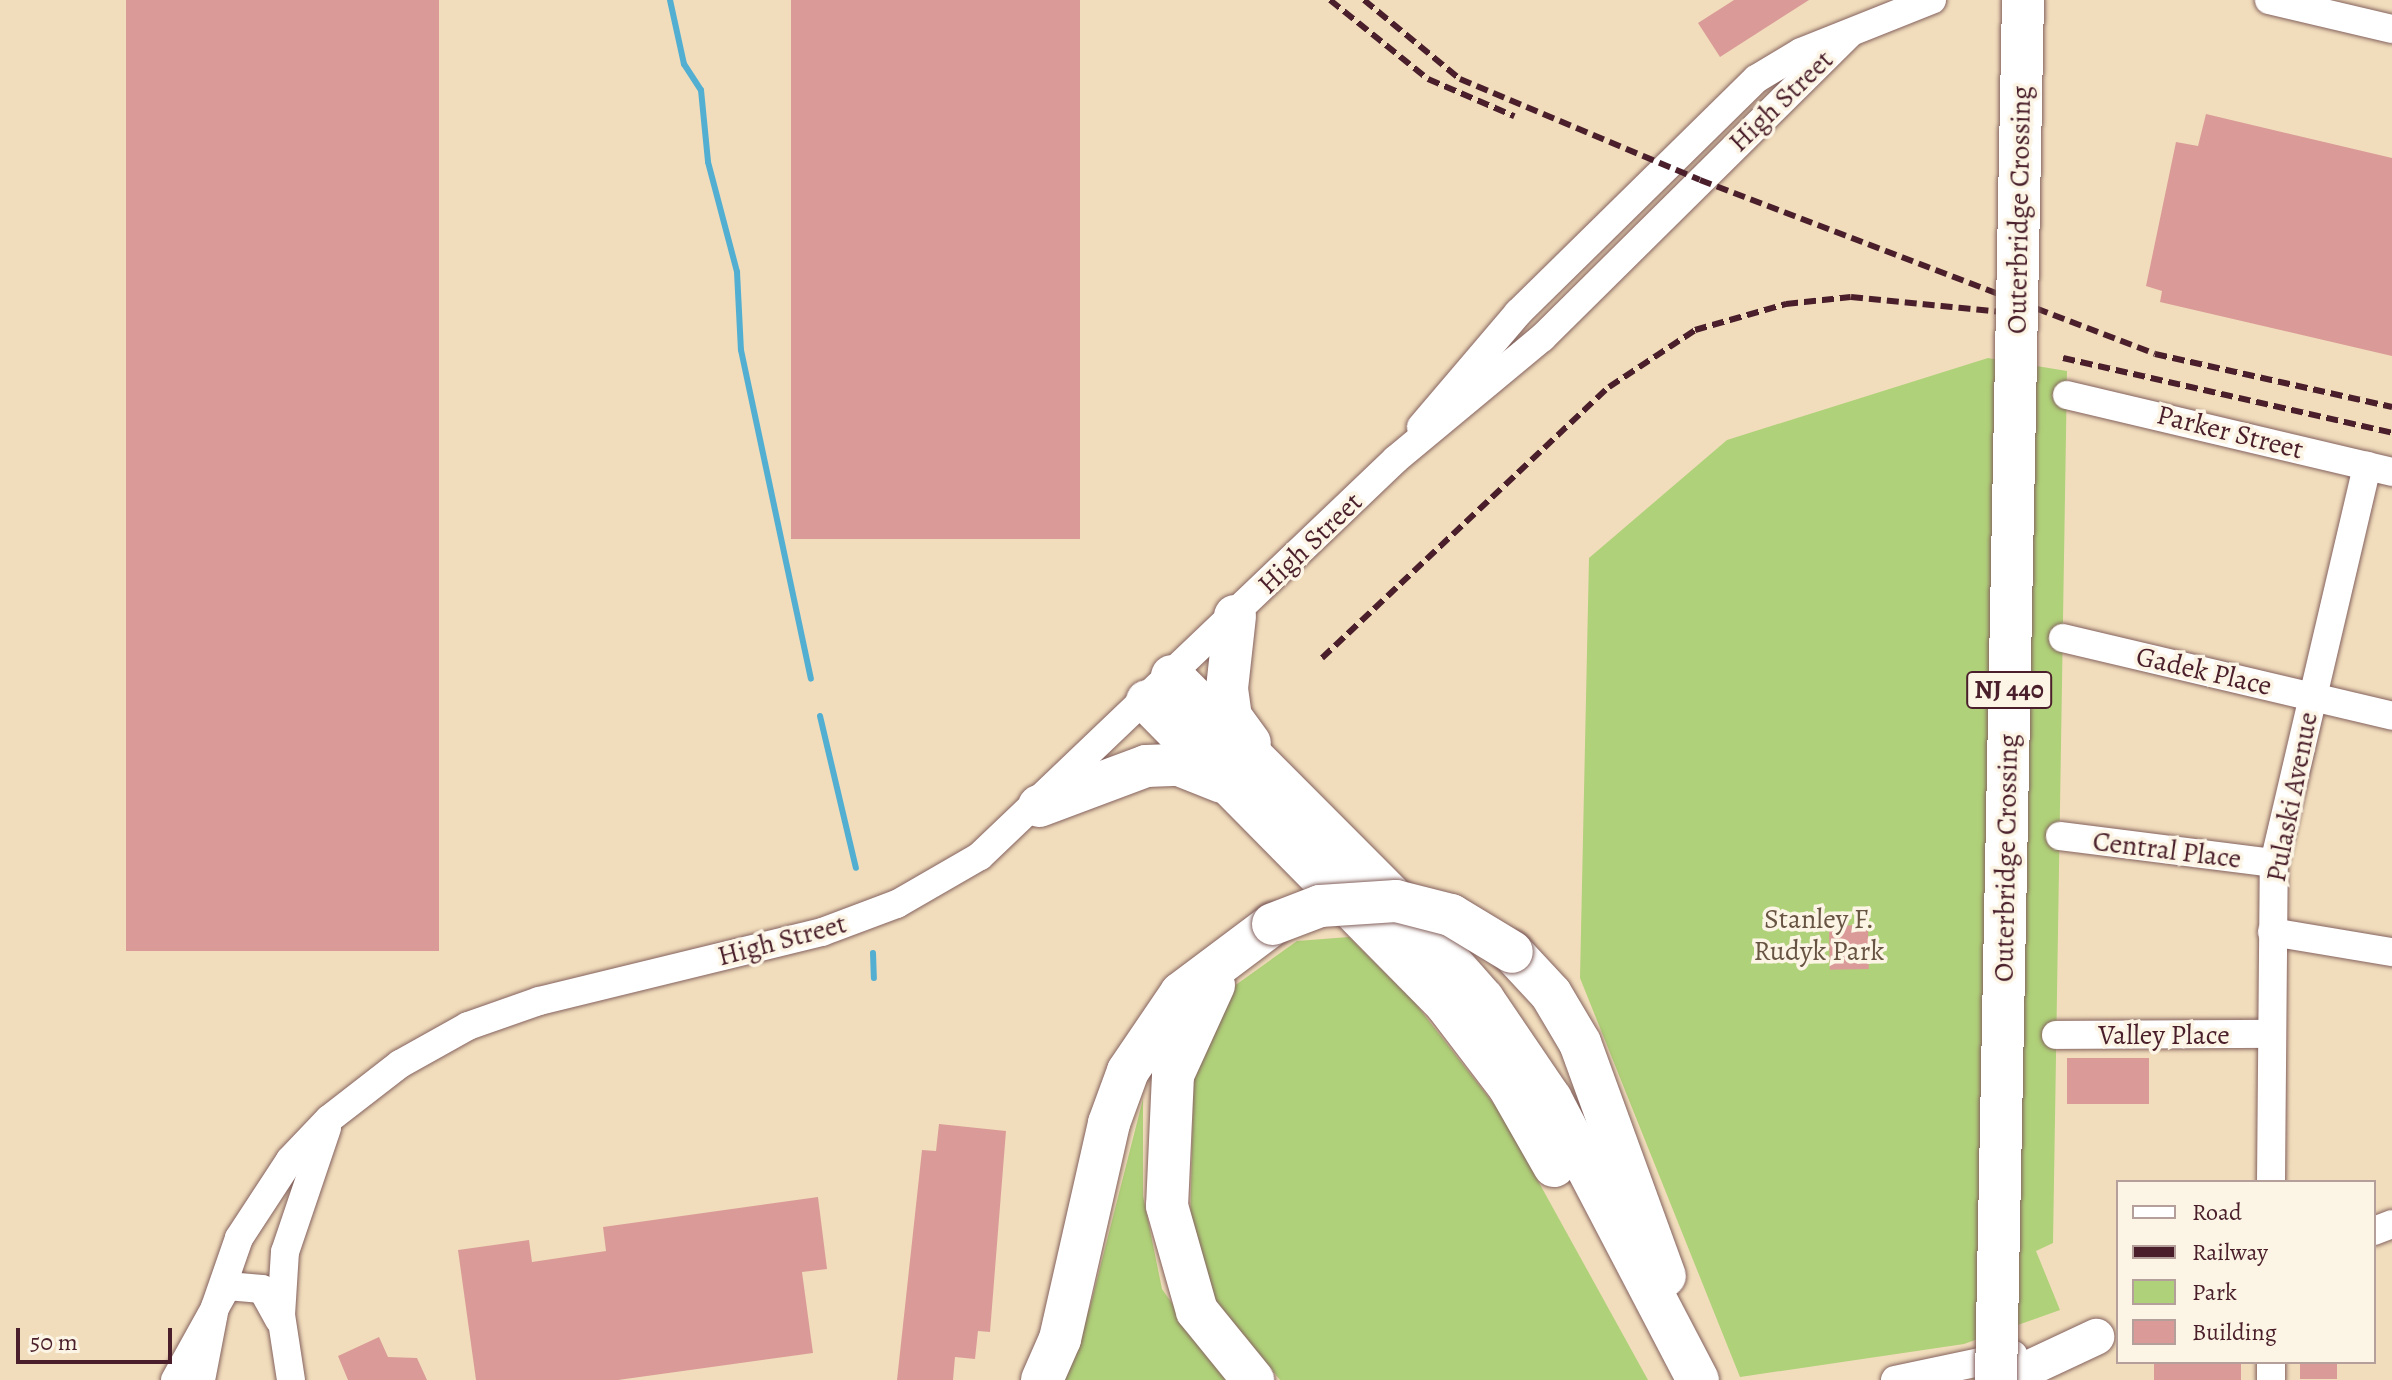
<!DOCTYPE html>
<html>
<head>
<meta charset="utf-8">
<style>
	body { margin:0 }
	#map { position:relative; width:2392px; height:1380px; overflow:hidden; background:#f1ddbc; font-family:Alegreya,serif }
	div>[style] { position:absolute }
	.green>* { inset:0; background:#afd179 }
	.stream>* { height:6px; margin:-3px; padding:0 3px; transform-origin:3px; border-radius:3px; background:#53afd1 }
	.building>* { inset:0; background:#da9b98; transform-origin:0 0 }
	.roads { filter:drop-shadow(0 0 2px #84625e) drop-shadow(0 0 2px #84625e) }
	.minor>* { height:28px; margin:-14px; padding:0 14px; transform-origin:14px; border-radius:14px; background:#fff }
	.major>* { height:36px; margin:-18px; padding:0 18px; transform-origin:18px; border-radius:18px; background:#fff }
	.highway>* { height:42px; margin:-21px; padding:0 21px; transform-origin:21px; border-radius:21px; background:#fff }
	.rail>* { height:6px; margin-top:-3px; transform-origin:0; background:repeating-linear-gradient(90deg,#4a1f2b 0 12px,transparent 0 18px) }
	.bridges { filter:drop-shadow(0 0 2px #84625e) drop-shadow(0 0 2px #84625e) }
	.highway-bridge>* { height:42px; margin:-21px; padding:0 21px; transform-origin:21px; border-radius:21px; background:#fff }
	span { translate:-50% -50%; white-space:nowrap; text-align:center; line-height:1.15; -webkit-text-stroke:7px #fcf5e5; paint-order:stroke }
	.shield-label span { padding:2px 6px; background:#fcf5e5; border:2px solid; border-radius:6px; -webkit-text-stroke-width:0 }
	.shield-label { font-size:26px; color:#4a1f2b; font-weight:700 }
	.street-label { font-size:28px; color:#4a1f2b }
	.park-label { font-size:28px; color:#685442 }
	.legend { position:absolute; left:2116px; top:1180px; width:260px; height:184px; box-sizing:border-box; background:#fcf5e5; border:2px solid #b59f9b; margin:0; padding:10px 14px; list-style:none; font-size:24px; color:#4a1f2b }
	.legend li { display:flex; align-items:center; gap:16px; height:40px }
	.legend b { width:40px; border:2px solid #b59f9b }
	.scale { position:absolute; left:16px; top:1328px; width:156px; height:36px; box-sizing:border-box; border:4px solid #4a1f2b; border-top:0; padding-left:10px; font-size:24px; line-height:28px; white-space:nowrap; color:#4a1f2b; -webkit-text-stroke:6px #fcf5e5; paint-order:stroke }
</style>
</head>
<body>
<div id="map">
	<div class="green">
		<div style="clip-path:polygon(1988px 358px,2067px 371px,2053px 1243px,2036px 1251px,2060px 1310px,1964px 1344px,1740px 1377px,1580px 978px,1589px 558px,1727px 440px)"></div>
		<div style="clip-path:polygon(1349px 937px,1415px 1003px,1500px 1112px,1648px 1380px,1280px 1380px,1213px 1297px,1190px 1228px,1194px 1063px,1230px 989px,1297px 941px)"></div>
		<div style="clip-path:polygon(1143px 1099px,1143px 1196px,1162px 1289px,1226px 1380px,1059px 1380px,1090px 1307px)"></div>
	</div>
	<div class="stream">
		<div style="left:670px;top:0;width:66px;rotate:77.7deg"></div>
		<div style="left:684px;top:64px;width:31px;rotate:57deg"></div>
		<div style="left:701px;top:90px;width:72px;rotate:84.4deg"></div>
		<div style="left:708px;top:162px;width:114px;rotate:75.2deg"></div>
		<div style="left:737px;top:272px;width:78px;rotate:87.1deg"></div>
		<div style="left:741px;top:350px;width:336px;rotate:78deg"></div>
		<div style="left:820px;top:716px;width:156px;rotate:76.7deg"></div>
		<div style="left:873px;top:953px;width:25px;rotate:88deg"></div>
	</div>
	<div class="building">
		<div style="left:126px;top:0;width:313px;height:951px"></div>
		<div style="left:791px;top:0;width:289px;height:539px"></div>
		<div style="clip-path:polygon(1734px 0,1809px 0,1720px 57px,1698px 23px)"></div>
		<div style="clip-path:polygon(2206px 114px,2392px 158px,2392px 356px,2160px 302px,2162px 291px,2146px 286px,2176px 142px,2198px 146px)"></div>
		<div style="left:1868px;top:925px;width:44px;height:39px;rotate:89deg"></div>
		<div style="left:2067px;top:1058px;width:82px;height:46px"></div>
		<div style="clip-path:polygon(939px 1124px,1006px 1131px,990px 1332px,978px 1331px,975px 1359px,955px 1357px,953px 1380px,897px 1380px,922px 1150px,936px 1151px)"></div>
		<div style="clip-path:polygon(818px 1197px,827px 1269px,802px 1272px,813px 1353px,618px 1380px,476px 1380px,458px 1250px,529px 1240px,532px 1262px,606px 1251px,603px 1227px)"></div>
		<div style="clip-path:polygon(379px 1337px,388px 1357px,417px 1358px,427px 1380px,348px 1380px,338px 1356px)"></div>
		<div style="left:2154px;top:1362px;width:87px;height:18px"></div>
		<div style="left:2300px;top:1362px;width:37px;height:17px"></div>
	</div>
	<div class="roads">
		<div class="minor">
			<div style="left:2269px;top:0;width:126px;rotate:13.3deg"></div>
			<div style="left:2067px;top:395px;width:334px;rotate:13.3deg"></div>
			<div style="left:1421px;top:427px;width:150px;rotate:-49.6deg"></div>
			<div style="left:1518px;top:313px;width:334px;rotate:-44.5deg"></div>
			<div style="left:1756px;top:79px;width:52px;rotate:-31deg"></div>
			<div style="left:1801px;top:52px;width:141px;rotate:-21.7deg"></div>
			<div style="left:2063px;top:638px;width:338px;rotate:13.3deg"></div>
			<div style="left:2060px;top:836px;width:216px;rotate:7.2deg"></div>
			<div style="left:2272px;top:932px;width:122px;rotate:9.5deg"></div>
			<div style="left:2056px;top:1035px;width:216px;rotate:-0.3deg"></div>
			<div style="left:2271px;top:1182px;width:319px;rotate:-89.5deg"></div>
			<div style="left:2274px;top:863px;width:408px;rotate:-76.8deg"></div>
			<div style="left:2374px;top:1231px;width:19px;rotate:-21deg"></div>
			<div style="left:2271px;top:1362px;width:18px;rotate:90deg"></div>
			<div style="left:175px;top:1380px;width:107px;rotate:-61deg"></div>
			<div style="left:227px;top:1286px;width:35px;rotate:5deg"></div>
			<div style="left:262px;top:1289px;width:35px;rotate:61deg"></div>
			<div style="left:201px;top:1380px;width:74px;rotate:-79.1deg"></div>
			<div style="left:215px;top:1307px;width:73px;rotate:-70.8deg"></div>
			<div style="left:239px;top:1238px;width:93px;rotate:-56.8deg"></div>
			<div style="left:290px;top:1160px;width:57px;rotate:-46.4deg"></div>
			<div style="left:329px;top:1119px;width:90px;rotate:-37.8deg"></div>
			<div style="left:400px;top:1064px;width:78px;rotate:-29.2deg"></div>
			<div style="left:468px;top:1026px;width:75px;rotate:-19.4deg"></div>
			<div style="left:539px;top:1001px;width:291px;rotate:-13.7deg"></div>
			<div style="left:822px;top:932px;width:80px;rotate:-20.5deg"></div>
			<div style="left:897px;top:904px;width:96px;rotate:-30deg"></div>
			<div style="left:980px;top:856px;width:575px;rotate:-43.66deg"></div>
			<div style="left:1396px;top:459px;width:190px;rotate:-39.7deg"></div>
			<div style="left:1542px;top:338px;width:431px;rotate:-44.7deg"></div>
			<div style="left:291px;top:1380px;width:66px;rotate:-98.7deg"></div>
			<div style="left:281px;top:1315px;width:63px;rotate:-86.4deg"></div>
			<div style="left:285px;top:1252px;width:131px;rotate:-71.3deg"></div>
			<div style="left:1895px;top:1380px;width:121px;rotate:-12deg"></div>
		</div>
		<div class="major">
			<div style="left:2004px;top:1380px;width:102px;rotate:-25.1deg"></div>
		</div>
		<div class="highway">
			<div style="left:1235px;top:616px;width:73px;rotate:96.3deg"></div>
			<div style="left:1227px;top:689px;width:28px;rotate:82deg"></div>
			<div style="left:1231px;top:717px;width:32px;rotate:54deg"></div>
			<div style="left:1172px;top:676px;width:327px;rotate:45.1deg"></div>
			<div style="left:1403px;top:908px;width:121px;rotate:48.7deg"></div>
			<div style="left:1483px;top:999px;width:121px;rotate:55.8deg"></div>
			<div style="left:1551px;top:1099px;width:317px;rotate:62.4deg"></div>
			<div style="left:1147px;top:701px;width:424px;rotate:45.4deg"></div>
			<div style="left:1445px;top:1003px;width:106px;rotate:52.7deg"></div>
			<div style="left:1509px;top:1087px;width:91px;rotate:60.3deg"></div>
			<div style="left:1039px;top:806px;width:114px;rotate:-20.5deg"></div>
			<div style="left:1146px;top:766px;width:33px;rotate:-2deg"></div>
			<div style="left:1179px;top:765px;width:46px;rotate:21.6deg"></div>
			<div style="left:1512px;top:952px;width:57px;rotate:47.1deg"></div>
			<div style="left:1551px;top:994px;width:57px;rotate:59.4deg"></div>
			<div style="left:1580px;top:1043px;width:248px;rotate:70deg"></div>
			<div style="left:1214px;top:985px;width:99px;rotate:114.5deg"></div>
			<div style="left:1173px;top:1075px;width:131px;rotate:92.6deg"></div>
			<div style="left:1167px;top:1206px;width:109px;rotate:74.1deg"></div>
			<div style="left:1197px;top:1311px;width:89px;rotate:50.9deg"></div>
			<div style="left:1042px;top:1380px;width:45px;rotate:-66.3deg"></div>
			<div style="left:1060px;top:1339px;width:221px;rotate:-77.2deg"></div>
			<div style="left:1109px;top:1123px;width:55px;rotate:-69.9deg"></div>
			<div style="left:1128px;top:1071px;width:94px;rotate:-55.8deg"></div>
			<div style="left:1181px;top:993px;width:115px;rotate:-36.9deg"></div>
		</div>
	</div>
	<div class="rail">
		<div style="left:1330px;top:0;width:126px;rotate:38.9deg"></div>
		<div style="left:1428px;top:79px;width:94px;rotate:23.3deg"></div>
		<div style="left:1364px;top:0;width:124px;rotate:39.5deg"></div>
		<div style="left:1460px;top:79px;width:260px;rotate:22.8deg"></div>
		<div style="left:1700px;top:180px;width:487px;rotate:20.9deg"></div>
		<div style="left:2155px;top:354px;width:243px;rotate:12.6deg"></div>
		<div style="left:2063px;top:358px;width:337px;rotate:12.8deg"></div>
		<div style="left:1322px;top:658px;width:395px;rotate:-43.4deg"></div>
		<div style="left:1609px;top:387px;width:103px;rotate:-33.5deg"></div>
		<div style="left:1695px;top:330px;width:95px;rotate:-15.9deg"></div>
		<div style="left:1786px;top:304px;width:65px;rotate:-6.1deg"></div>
		<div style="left:1851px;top:297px;width:172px;rotate:5.7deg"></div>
	</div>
	<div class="bridges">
		<div class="highway-bridge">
			<div style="left:1273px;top:924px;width:50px;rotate:-21deg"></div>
			<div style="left:1320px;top:906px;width:76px;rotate:-3.8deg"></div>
			<div style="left:1396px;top:901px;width:57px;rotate:14.3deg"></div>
			<div style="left:1451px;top:915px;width:71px;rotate:31.2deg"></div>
			<div style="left:1996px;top:1380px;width:1380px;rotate:-88.88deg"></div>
		</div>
	</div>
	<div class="shield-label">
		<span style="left:2009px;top:690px">NJ 440</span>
	</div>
	<div class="street-label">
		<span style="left:1781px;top:101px;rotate:-44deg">High Street</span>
		<span style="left:2019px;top:210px;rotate:-89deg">Outerbridge Crossing</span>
		<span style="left:2230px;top:432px;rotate:14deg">Parker Street</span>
		<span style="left:1310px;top:543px;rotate:-44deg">High Street</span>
		<span style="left:2204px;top:671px;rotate:13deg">Gadek Place</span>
		<span style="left:2292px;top:797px;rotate:-79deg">Pulaski Avenue</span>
		<span style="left:2167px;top:850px;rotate:7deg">Central Place</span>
		<span style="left:2006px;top:858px;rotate:-89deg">Outerbridge Crossing</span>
		<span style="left:782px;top:940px;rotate:-15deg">High Street</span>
		<span style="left:2164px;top:1035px">Valley Place</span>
	</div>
	<div class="park-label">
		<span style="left:1819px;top:935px">Stanley F.<br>Rudyk Park</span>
	</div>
	<ul class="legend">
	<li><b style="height:10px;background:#fff"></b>Road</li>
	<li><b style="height:10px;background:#4a1f2b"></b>Railway</li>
	<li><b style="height:22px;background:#afd179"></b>Park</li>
	<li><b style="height:22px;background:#da9b98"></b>Building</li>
	</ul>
	<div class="scale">50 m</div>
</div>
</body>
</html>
